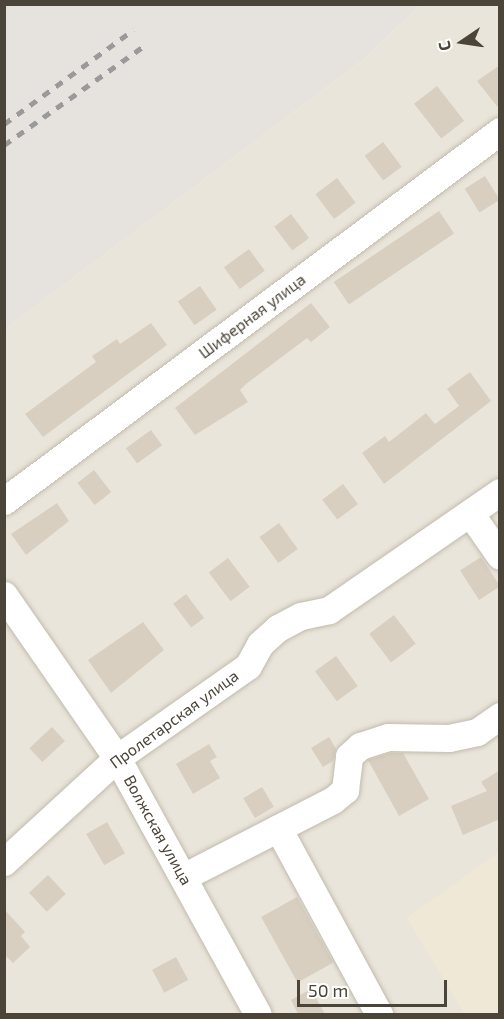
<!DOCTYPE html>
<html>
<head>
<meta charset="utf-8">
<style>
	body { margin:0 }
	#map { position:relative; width:504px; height:1019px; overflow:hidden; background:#f6f3ec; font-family:"Exo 2",sans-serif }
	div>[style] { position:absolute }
	.residential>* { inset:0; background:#eae5da }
	.industrial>* { inset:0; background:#e6e2dd }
	.education>* { inset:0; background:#efe8d6 }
	.building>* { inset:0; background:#d8cfc1; transform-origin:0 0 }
	.roads { filter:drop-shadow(0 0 2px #c2bbae) drop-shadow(0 0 2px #c2bbae) }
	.minor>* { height:27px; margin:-13.5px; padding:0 13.5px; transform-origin:13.5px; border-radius:13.5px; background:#fff }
	.rail>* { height:4.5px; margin-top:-2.25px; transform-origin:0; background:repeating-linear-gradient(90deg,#9a9a9a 0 8px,transparent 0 16px) }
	span { translate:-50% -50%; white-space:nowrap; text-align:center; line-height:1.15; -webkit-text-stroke:6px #fff; paint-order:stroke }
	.street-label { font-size:16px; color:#4b4439 }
	.frame { position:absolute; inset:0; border:6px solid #4b4439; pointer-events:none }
	.north { position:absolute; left:432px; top:12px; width:60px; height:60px; -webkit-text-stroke:4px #fff; paint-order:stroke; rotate:257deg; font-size:16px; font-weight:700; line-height:24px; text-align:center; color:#4b4439 }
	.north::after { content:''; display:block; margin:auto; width:21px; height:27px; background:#4b4439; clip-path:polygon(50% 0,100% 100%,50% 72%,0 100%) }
	.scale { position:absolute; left:297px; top:980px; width:150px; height:27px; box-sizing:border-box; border:3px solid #4b4439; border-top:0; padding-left:8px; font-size:18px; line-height:21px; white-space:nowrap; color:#4b4439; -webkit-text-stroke:4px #fff; paint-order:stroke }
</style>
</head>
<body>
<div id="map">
	<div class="residential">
		<div style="clip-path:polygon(420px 5px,499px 5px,499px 1014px,5px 1014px,5px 329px,364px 59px)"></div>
	</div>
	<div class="industrial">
		<div style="clip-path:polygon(5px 4px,420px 4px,420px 5px,364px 59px,5px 329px)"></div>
	</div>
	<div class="education">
		<div style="clip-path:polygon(499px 852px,499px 1014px,465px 1014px,407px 918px)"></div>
	</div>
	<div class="building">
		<div style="clip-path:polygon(500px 65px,500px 110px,477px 81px)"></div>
		<div style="left:437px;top:86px;width:44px;height:29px;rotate:52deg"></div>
		<div style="left:383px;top:142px;width:31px;height:23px;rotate:53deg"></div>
		<div style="left:485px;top:176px;width:28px;height:24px;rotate:58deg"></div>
		<div style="left:337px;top:178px;width:31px;height:27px;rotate:53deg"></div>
		<div style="left:439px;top:211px;width:27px;height:127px;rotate:56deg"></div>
		<div style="left:291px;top:214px;width:30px;height:21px;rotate:53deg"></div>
		<div style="left:249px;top:249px;width:27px;height:31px;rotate:54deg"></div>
		<div style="left:200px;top:286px;width:29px;height:27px;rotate:55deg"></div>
		<div style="clip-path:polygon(311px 303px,330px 327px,311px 342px,307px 338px,246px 384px,240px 390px,248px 402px,195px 435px,175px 408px)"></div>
		<div style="clip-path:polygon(151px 323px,167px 345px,43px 437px,25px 414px,96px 362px,92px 356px,117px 339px,120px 344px)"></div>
		<div style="clip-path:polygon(470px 372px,491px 401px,384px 484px,362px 453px,385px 436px,389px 442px,426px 413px,435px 424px,459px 406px,447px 389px)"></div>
		<div style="left:151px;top:430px;width:19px;height:31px;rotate:54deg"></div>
		<div style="left:94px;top:470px;width:28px;height:21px;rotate:52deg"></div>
		<div style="left:343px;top:484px;width:25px;height:26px;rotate:53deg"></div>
		<div style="clip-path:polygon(57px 503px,69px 521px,26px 555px,11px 534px)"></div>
		<div style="left:279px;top:523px;width:32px;height:24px;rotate:54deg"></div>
		<div style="left:481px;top:557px;width:35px;height:25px;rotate:57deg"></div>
		<div style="left:228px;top:558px;width:36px;height:24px;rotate:53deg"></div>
		<div style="left:186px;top:594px;width:30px;height:16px;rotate:53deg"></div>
		<div style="left:394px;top:615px;width:36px;height:31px;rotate:53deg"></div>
		<div style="clip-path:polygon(143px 622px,164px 650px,111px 693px,88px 660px)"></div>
		<div style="left:336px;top:656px;width:37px;height:26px;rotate:54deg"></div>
		<div style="left:52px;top:727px;width:19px;height:31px;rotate:47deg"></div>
		<div style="clip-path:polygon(329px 737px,336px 749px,333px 761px,323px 767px,311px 748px)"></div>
		<div style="clip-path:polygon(209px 744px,217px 757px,210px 761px,220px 778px,193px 794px,176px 764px)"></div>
		<div style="clip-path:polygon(390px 753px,403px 753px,429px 799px,399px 816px,368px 760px)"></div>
		<div style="clip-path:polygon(500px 770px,500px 819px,463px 835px,451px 806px,487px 791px,481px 782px)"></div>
		<div style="left:262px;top:787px;width:23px;height:22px;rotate:59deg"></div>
		<div style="left:107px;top:822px;width:36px;height:24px;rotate:60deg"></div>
		<div style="left:48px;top:875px;width:26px;height:26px;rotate:47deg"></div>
		<div style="left:297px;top:897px;width:75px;height:41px;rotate:61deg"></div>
		<div style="clip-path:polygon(4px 909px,25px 932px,21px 936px,30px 947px,13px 963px,4px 954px)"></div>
		<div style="left:176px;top:957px;width:26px;height:27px;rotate:62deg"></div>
		<div style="clip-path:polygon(311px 989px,325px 1014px,298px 1014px,291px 1000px)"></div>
	</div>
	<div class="roads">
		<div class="minor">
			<div style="left:4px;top:501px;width:619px;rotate:-36.72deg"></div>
			<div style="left:470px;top:513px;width:52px;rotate:55.1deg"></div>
			<div style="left:4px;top:595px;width:198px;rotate:55.3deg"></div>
			<div style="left:117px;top:758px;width:292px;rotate:61.2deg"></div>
			<div style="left:278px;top:828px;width:212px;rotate:61.5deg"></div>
			<div style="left:4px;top:862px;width:154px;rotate:-42.6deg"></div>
			<div style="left:117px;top:758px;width:160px;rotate:-35.1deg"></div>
			<div style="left:248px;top:666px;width:25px;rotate:-61deg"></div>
			<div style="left:260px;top:644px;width:24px;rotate:-42deg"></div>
			<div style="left:278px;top:628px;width:26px;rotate:-28deg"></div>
			<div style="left:301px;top:616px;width:29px;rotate:-12deg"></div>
			<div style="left:329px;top:610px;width:208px;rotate:-34.6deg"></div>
			<div style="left:185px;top:876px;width:166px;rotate:-27.2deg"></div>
			<div style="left:333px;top:800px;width:16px;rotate:-40deg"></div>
			<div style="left:345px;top:790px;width:34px;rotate:-83deg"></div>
			<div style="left:349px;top:756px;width:15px;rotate:-42deg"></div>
			<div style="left:360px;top:746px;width:29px;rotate:-18deg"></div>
			<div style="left:388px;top:737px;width:61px;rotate:0.9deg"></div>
			<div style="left:449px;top:738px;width:29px;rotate:-12deg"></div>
			<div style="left:477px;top:732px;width:28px;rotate:-35deg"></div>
		</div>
	</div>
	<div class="rail">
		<div style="left:4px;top:124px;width:160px;rotate:-36.1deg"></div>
		<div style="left:4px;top:145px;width:171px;rotate:-35.3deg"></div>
	</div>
	<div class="street-label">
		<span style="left:252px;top:316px;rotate:-37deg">Шиферная улица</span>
		<span style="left:174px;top:719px;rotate:-36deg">Пролетарская улица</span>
		<span style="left:158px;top:830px;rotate:61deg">Волжская улица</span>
	</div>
	<div class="frame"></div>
	<div class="north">С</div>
	<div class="scale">50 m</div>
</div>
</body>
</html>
